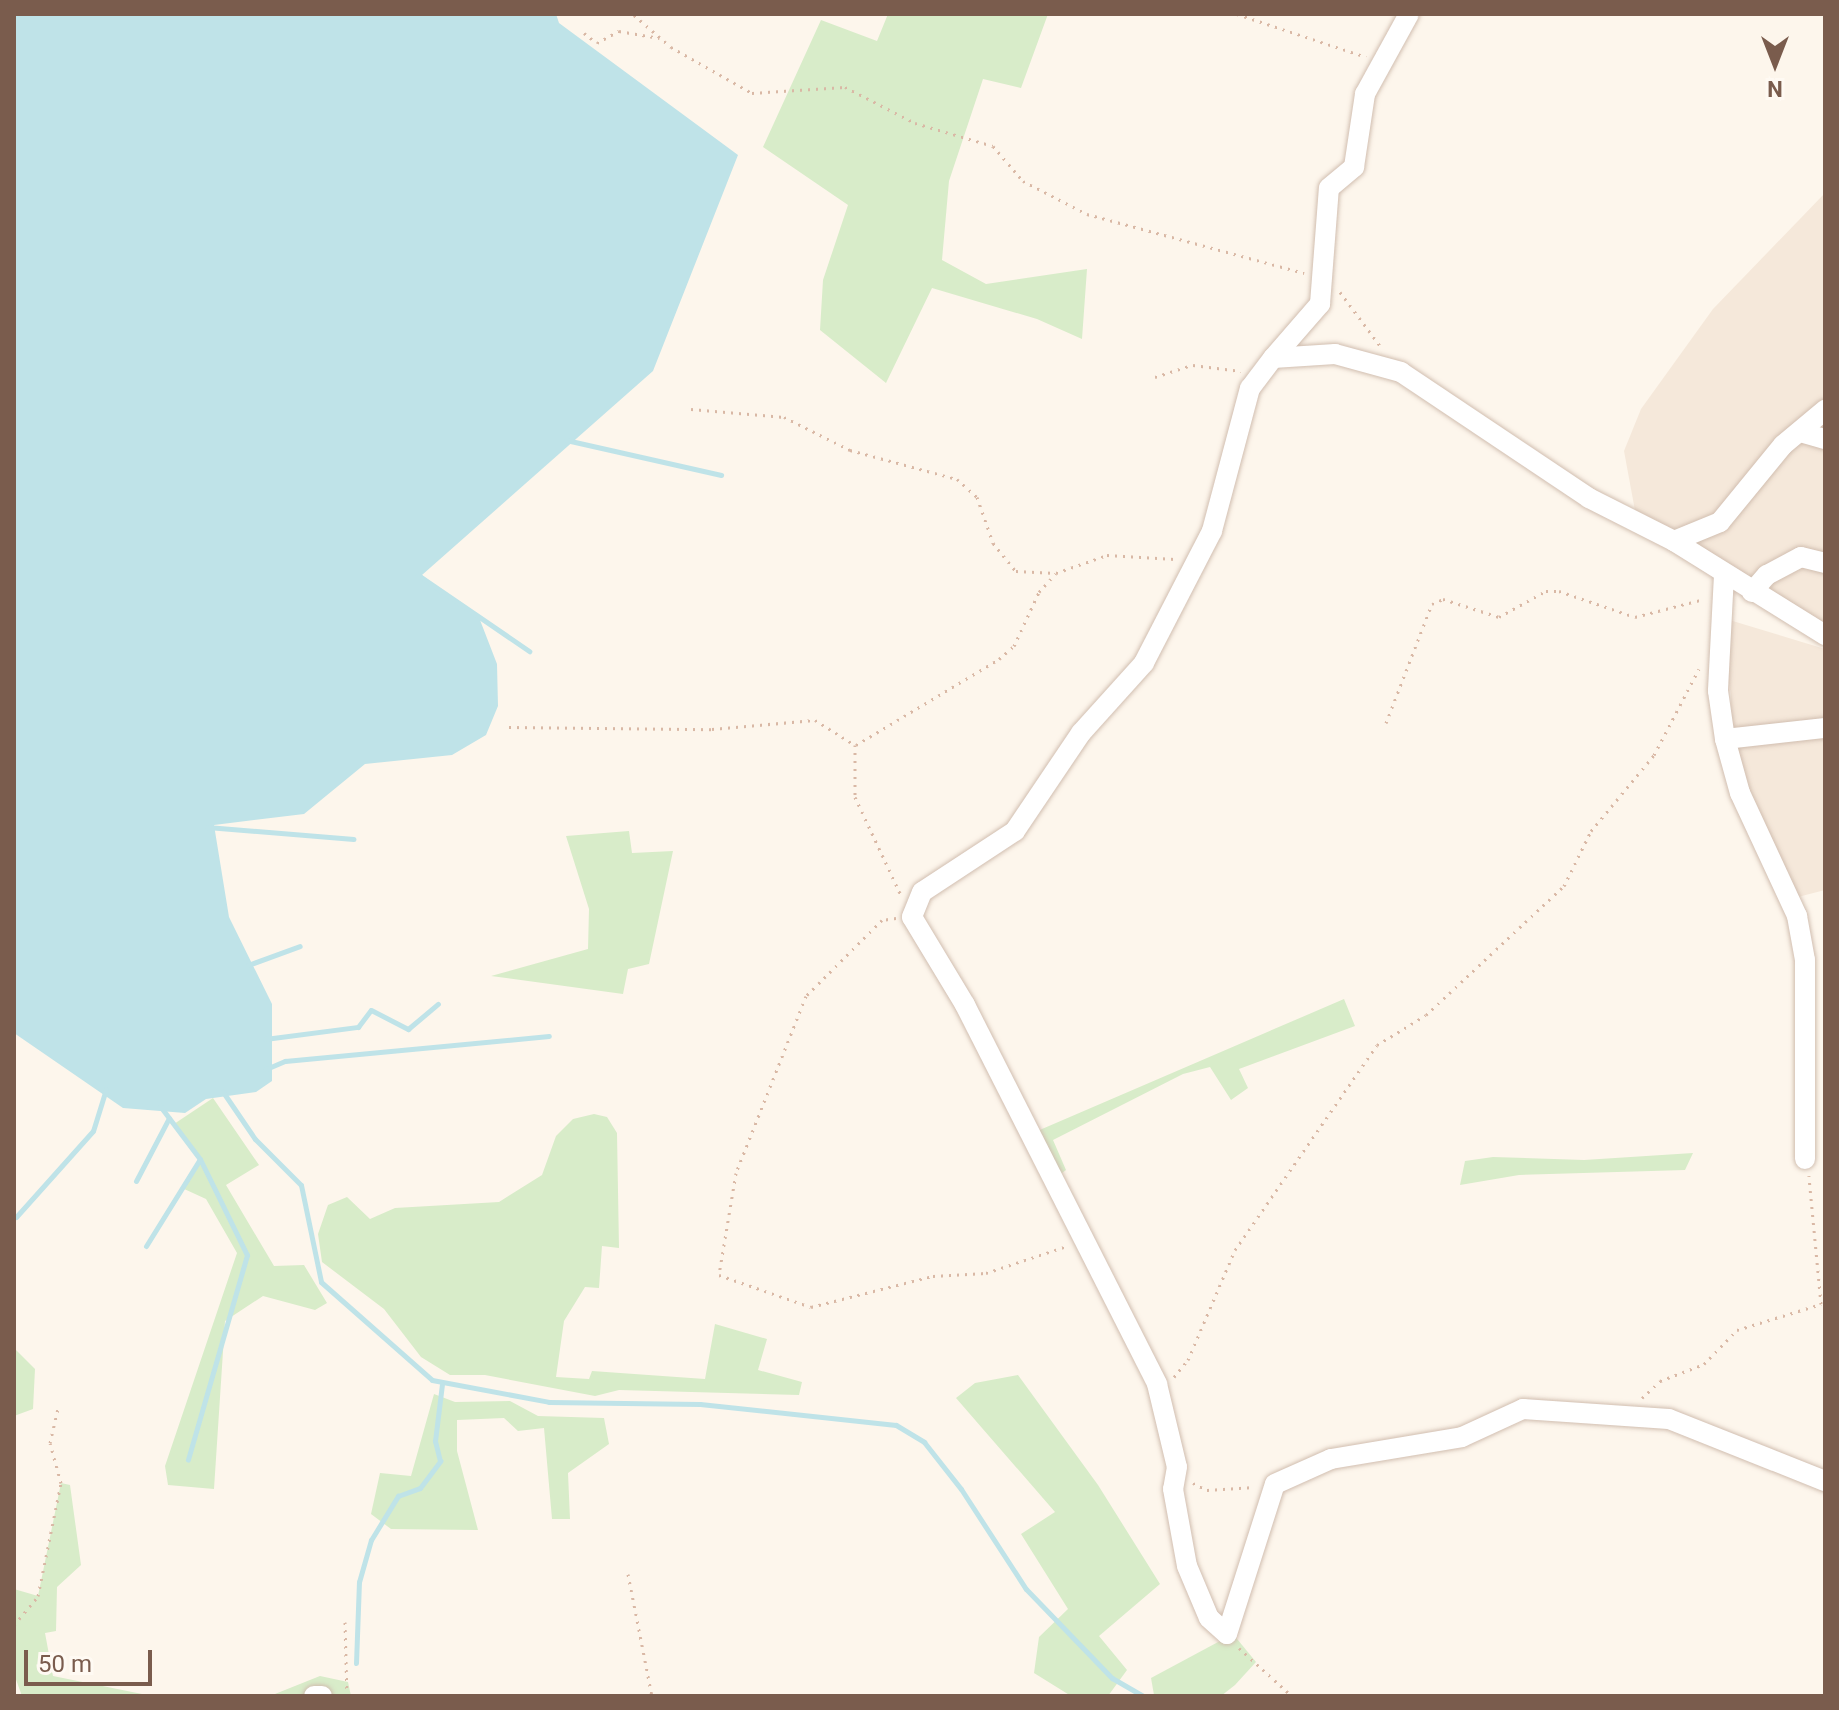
<!DOCTYPE html>
<html>
<head>
<meta charset="utf-8">
<style>
	body { margin:0 }
	#map { position:relative; width:1839px; height:1710px; overflow:hidden; background:#fdf6ec; font-family:Roboto,sans-serif }
	div>[style] { position:absolute }
	.residential>* { inset:0; background:#f5e8da }
	.green>* { inset:0; background:#d8ecc9 }
	.water>* { inset:0; background:#bfe3e8 }
	.stream>* { height:5px; margin:-2.5px; padding:0 2.5px; transform-origin:2.5px; border-radius:2.5px; background:#bfe3e8 }
	.path>* { height:3px; margin-top:-1.5px; transform-origin:0; background:repeating-linear-gradient(90deg,#d9b8a5 0 2px,transparent 0 8px) }
	.roads { filter:drop-shadow(0 0 2px #d1beb0) drop-shadow(0 0 2px #d1beb0) }
	.minor>* { height:20px; margin:-10px; padding:0 10px; transform-origin:10px; border-radius:10px; background:#fff }
	span { translate:-50% -50%; white-space:nowrap; text-align:center; line-height:1.15; -webkit-text-stroke:8px #fffaf3; paint-order:stroke }
	.frame { position:absolute; inset:0; border:16px solid #7a5c4d; pointer-events:none }
	.north { position:absolute; left:1735px; top:24px; width:80px; height:80px; -webkit-text-stroke:6px #fffaf3; paint-order:stroke; rotate:180deg; font-size:22px; font-weight:700; line-height:32px; text-align:center; color:#7a5c4d }
	.north::after { content:''; display:block; margin:auto; width:28px; height:36px; background:#7a5c4d; clip-path:polygon(50% 0,100% 100%,50% 72%,0 100%) }
	.scale { position:absolute; left:24px; top:1650px; width:128px; height:36px; box-sizing:border-box; border:4px solid #7a5c4d; border-top:0; padding-left:10px; font-size:24px; line-height:28px; white-space:nowrap; color:#7a5c4d; -webkit-text-stroke:6px #fffaf3; paint-order:stroke }
</style>
</head>
<body>
<div id="map">
	<div class="residential">
		<div style="clip-path:polygon(1825px 193px,1825px 631px,1636px 516px,1624px 451px,1641px 409px,1713px 309px)"></div>
		<div style="clip-path:polygon(1726px 619px,1825px 649px,1825px 890px,1794px 898px,1746px 794px,1731px 741px,1731px 694px,1720px 638px)"></div>
	</div>
	<div class="green">
		<div style="clip-path:polygon(888px 14px,1048px 14px,1021px 88px,983px 79px,949px 181px,942px 260px,986px 284px,1087px 269px,1082px 339px,1037px 319px,932px 288px,886px 383px,820px 330px,823px 280px,848px 205px,763px 147px,821px 20px,877px 41px)"></div>
		<div style="clip-path:polygon(629px 831px,632px 853px,673px 851px,649px 964px,628px 969px,623px 994px,491px 976px,588px 949px,589px 909px,566px 836px)"></div>
		<div style="clip-path:polygon(1344px 999px,1355px 1026px,1239px 1069px,1248px 1088px,1231px 1100px,1210px 1067px,1183px 1074px,1053px 1140px,1066px 1170px,1058px 1176px,1035px 1132px)"></div>
		<div style="clip-path:polygon(213px 1098px,259px 1165px,226px 1185px,274px 1266px,304px 1265px,327px 1303px,315px 1310px,263px 1296px,225px 1321px,214px 1489px,168px 1485px,165px 1466px,237px 1253px,206px 1199px,182px 1188px,200px 1159px,174px 1124px)"></div>
		<div style="clip-path:polygon(594px 1114px,607px 1117px,617px 1133px,619px 1248px,602px 1246px,599px 1288px,585px 1287px,564px 1321px,556px 1377px,589px 1379px,592px 1371px,705px 1379px,715px 1324px,767px 1339px,758px 1370px,802px 1382px,799px 1395px,619px 1390px,595px 1396px,485px 1375px,450px 1375px,421px 1357px,384px 1309px,322px 1262px,318px 1234px,328px 1205px,347px 1197px,370px 1219px,395px 1208px,499px 1202px,542px 1175px,556px 1136px,573px 1119px)"></div>
		<div style="clip-path:polygon(1693px 1153px,1685px 1170px,1519px 1175px,1460px 1185px,1465px 1161px,1493px 1157px,1584px 1160px)"></div>
		<div style="clip-path:polygon(14px 1348px,35px 1369px,33px 1409px,14px 1416px)"></div>
		<div style="clip-path:polygon(1018px 1375px,1098px 1485px,1160px 1584px,1099px 1636px,1127px 1670px,1108px 1696px,1071px 1696px,1034px 1673px,1039px 1637px,1068px 1609px,1021px 1534px,1055px 1512px,956px 1398px,975px 1383px)"></div>
		<div style="clip-path:polygon(434px 1394px,455px 1402px,510px 1401px,538px 1416px,604px 1418px,609px 1444px,568px 1473px,570px 1519px,552px 1519px,544px 1428px,518px 1431px,504px 1418px,457px 1420px,457px 1451px,478px 1530px,391px 1529px,371px 1514px,380px 1473px,411px 1476px)"></div>
		<div style="clip-path:polygon(61px 1483px,70px 1485px,81px 1565px,57px 1587px,56px 1631px,45px 1633px,53px 1676px,152px 1696px,22px 1696px,14px 1674px,14px 1589px,38px 1596px)"></div>
		<div style="clip-path:polygon(1233px 1634px,1256px 1662px,1235px 1685px,1221px 1696px,1154px 1695px,1151px 1678px)"></div>
		<div style="clip-path:polygon(320px 1676px,348px 1682px,351px 1696px,270px 1696px)"></div>
	</div>
	<div class="water">
		<div style="clip-path:polygon(14px 14px,556px 14px,559px 23px,738px 155px,653px 371px,422px 575px,480px 620px,497px 664px,498px 706px,486px 735px,452px 755px,365px 764px,304px 814px,214px 825px,229px 917px,272px 1004px,272px 1081px,256px 1092px,206px 1099px,185px 1113px,123px 1108px,14px 1033px)"></div>
	</div>
	<div class="stream">
		<div style="left:566px;top:440px;width:159px;rotate:12.7deg"></div>
		<div style="left:418px;top:575px;width:135px;rotate:34.4deg"></div>
		<div style="left:207px;top:827px;width:147px;rotate:4.7deg"></div>
		<div style="left:248px;top:965px;width:55px;rotate:-20.1deg"></div>
		<div style="left:265px;top:1039px;width:94px;rotate:-7.4deg"></div>
		<div style="left:358px;top:1027px;width:21px;rotate:-53deg"></div>
		<div style="left:371px;top:1010px;width:42px;rotate:27.2deg"></div>
		<div style="left:408px;top:1029px;width:39px;rotate:-40deg"></div>
		<div style="left:266px;top:1069px;width:21px;rotate:-23deg"></div>
		<div style="left:285px;top:1061px;width:265px;rotate:-5.4deg"></div>
		<div style="left:223px;top:1092px;width:57px;rotate:55.8deg"></div>
		<div style="left:255px;top:1139px;width:65px;rotate:45deg"></div>
		<div style="left:301px;top:1185px;width:99px;rotate:78.3deg"></div>
		<div style="left:321px;top:1282px;width:148px;rotate:41.4deg"></div>
		<div style="left:432px;top:1380px;width:119px;rotate:10.6deg"></div>
		<div style="left:549px;top:1402px;width:151px;rotate:0.8deg"></div>
		<div style="left:700px;top:1404px;width:197px;rotate:6.1deg"></div>
		<div style="left:896px;top:1425px;width:33px;rotate:31deg"></div>
		<div style="left:924px;top:1442px;width:60px;rotate:51.8deg"></div>
		<div style="left:961px;top:1489px;width:119px;rotate:57deg"></div>
		<div style="left:1026px;top:1589px;width:124px;rotate:46deg"></div>
		<div style="left:1112px;top:1678px;width:36px;rotate:30deg"></div>
		<div style="left:160px;top:1106px;width:66px;rotate:53deg"></div>
		<div style="left:200px;top:1159px;width:107px;rotate:63.9deg"></div>
		<div style="left:247px;top:1255px;width:213px;rotate:106.1deg"></div>
		<div style="left:136px;top:1181px;width:71px;rotate:-62.4deg"></div>
		<div style="left:16px;top:1217px;width:115px;rotate:-48.2deg"></div>
		<div style="left:93px;top:1131px;width:44px;rotate:-72.8deg"></div>
		<div style="left:146px;top:1246px;width:102px;rotate:-58.2deg"></div>
		<div style="left:356px;top:1663px;width:81px;rotate:-87.9deg"></div>
		<div style="left:359px;top:1582px;width:44px;rotate:-74.1deg"></div>
		<div style="left:371px;top:1540px;width:52px;rotate:-58.5deg"></div>
		<div style="left:398px;top:1496px;width:23px;rotate:-20deg"></div>
		<div style="left:420px;top:1488px;width:34px;rotate:-53deg"></div>
		<div style="left:440px;top:1461px;width:21px;rotate:-104deg"></div>
		<div style="left:435px;top:1441px;width:57px;rotate:-83deg"></div>
	</div>
	<div class="path">
		<div style="left:1237px;top:14px;width:136px;rotate:18.4deg"></div>
		<div style="left:634px;top:15px;width:49px;rotate:40.9deg"></div>
		<div style="left:671px;top:47px;width:93px;rotate:29.6deg"></div>
		<div style="left:752px;top:93px;width:93px;rotate:-3.7deg"></div>
		<div style="left:845px;top:87px;width:79px;rotate:27.2deg"></div>
		<div style="left:915px;top:123px;width:81px;rotate:16.4deg"></div>
		<div style="left:993px;top:146px;width:46px;rotate:49.4deg"></div>
		<div style="left:1023px;top:181px;width:72px;rotate:27.3deg"></div>
		<div style="left:1087px;top:214px;width:225px;rotate:15.2deg"></div>
		<div style="left:584px;top:33px;width:16px;rotate:38deg"></div>
		<div style="left:597px;top:43px;width:25px;rotate:-29deg"></div>
		<div style="left:619px;top:31px;width:41px;rotate:9.9deg"></div>
		<div style="left:1340px;top:292px;width:69px;rotate:53.3deg"></div>
		<div style="left:1155px;top:377px;width:40px;rotate:-18deg"></div>
		<div style="left:1193px;top:365px;width:48px;rotate:7.1deg"></div>
		<div style="left:691px;top:409px;width:93px;rotate:4.9deg"></div>
		<div style="left:784px;top:417px;width:74px;rotate:26.6deg"></div>
		<div style="left:850px;top:450px;width:111px;rotate:15.2deg"></div>
		<div style="left:957px;top:479px;width:27px;rotate:42deg"></div>
		<div style="left:977px;top:497px;width:49px;rotate:70.8deg"></div>
		<div style="left:993px;top:543px;width:36px;rotate:51deg"></div>
		<div style="left:1016px;top:571px;width:40px;rotate:2.9deg"></div>
		<div style="left:1056px;top:573px;width:54px;rotate:-19.4deg"></div>
		<div style="left:1107px;top:555px;width:68px;rotate:3.4deg"></div>
		<div style="left:1386px;top:723px;width:128px;rotate:-68.9deg"></div>
		<div style="left:1432px;top:604px;width:12px;rotate:-24deg"></div>
		<div style="left:1443px;top:599px;width:59px;rotate:17.8deg"></div>
		<div style="left:1499px;top:617px;width:54px;rotate:-29deg"></div>
		<div style="left:1546px;top:591px;width:13px"></div>
		<div style="left:1559px;top:591px;width:80px;rotate:18.9deg"></div>
		<div style="left:1635px;top:617px;width:71px;rotate:-14.6deg"></div>
		<div style="left:509px;top:727px;width:203px;rotate:0.6deg"></div>
		<div style="left:712px;top:729px;width:103px;rotate:-5deg"></div>
		<div style="left:815px;top:720px;width:47px;rotate:32deg"></div>
		<div style="left:855px;top:745px;width:52px;rotate:90deg"></div>
		<div style="left:855px;top:797px;width:108px;rotate:64.9deg"></div>
		<div style="left:856px;top:745px;width:167px;rotate:-31deg"></div>
		<div style="left:999px;top:659px;width:20px;rotate:-41deg"></div>
		<div style="left:1014px;top:646px;width:60px;rotate:-65.2deg"></div>
		<div style="left:1039px;top:592px;width:25px;rotate:-48deg"></div>
		<div style="left:896px;top:918px;width:14px;rotate:172deg"></div>
		<div style="left:882px;top:920px;width:107px;rotate:135deg"></div>
		<div style="left:806px;top:996px;width:190px;rotate:111.6deg"></div>
		<div style="left:736px;top:1173px;width:103px;rotate:99.5deg"></div>
		<div style="left:719px;top:1275px;width:97px;rotate:19.2deg"></div>
		<div style="left:811px;top:1307px;width:126px;rotate:-14.3deg"></div>
		<div style="left:933px;top:1276px;width:53px;rotate:-3.2deg"></div>
		<div style="left:986px;top:1273px;width:85px;rotate:-18.4deg"></div>
		<div style="left:1174px;top:1377px;width:22px;rotate:-51deg"></div>
		<div style="left:1188px;top:1360px;width:120px;rotate:-66.9deg"></div>
		<div style="left:1235px;top:1250px;width:249px;rotate:-55.3deg"></div>
		<div style="left:1377px;top:1045px;width:57px;rotate:-31.5deg"></div>
		<div style="left:1426px;top:1015px;width:189px;rotate:-43.1deg"></div>
		<div style="left:1564px;top:886px;width:61px;rotate:-63.9deg"></div>
		<div style="left:1591px;top:831px;width:99px;rotate:-50.3deg"></div>
		<div style="left:1654px;top:755px;width:97px;rotate:-62.4deg"></div>
		<div style="left:1642px;top:1398px;width:25px;rotate:-43deg"></div>
		<div style="left:1660px;top:1381px;width:47px;rotate:-21.1deg"></div>
		<div style="left:1704px;top:1364px;width:47px;rotate:-45.9deg"></div>
		<div style="left:1737px;top:1330px;width:88px;rotate:-17.2deg"></div>
		<div style="left:1821px;top:1304px;width:129px;rotate:-95.4deg"></div>
		<div style="left:1193px;top:1483px;width:16px;rotate:27deg"></div>
		<div style="left:1207px;top:1490px;width:48px;rotate:-3.6deg"></div>
		<div style="left:628px;top:1574px;width:124px;rotate:78.9deg"></div>
		<div style="left:345px;top:1622px;width:74px;rotate:88.5deg"></div>
		<div style="left:14px;top:1625px;width:38px;rotate:-50deg"></div>
		<div style="left:38px;top:1596px;width:115px;rotate:-78.5deg"></div>
		<div style="left:61px;top:1483px;width:41px;rotate:-105.4deg"></div>
		<div style="left:50px;top:1443px;width:35px;rotate:-77deg"></div>
		<div style="left:1239px;top:1648px;width:72px;rotate:42.2deg"></div>
	</div>
	<div class="roads">
		<div class="minor">
			<div style="left:1273px;top:358px;width:72px;rotate:-49deg"></div>
			<div style="left:1320px;top:304px;width:116px;rotate:-85.6deg"></div>
			<div style="left:1329px;top:188px;width:33px;rotate:-40deg"></div>
			<div style="left:1354px;top:167px;width:74px;rotate:-81.4deg"></div>
			<div style="left:1365px;top:94px;width:91px;rotate:-61.2deg"></div>
			<div style="left:1800px;top:432px;width:26px;rotate:16deg"></div>
			<div style="left:1674px;top:541px;width:50px;rotate:-22.4deg"></div>
			<div style="left:1720px;top:522px;width:99px;rotate:-50.7deg"></div>
			<div style="left:1783px;top:445px;width:55px;rotate:-39.8deg"></div>
			<div style="left:1724px;top:575px;width:116px;rotate:93deg"></div>
			<div style="left:1718px;top:691px;width:49px;rotate:81.7deg"></div>
			<div style="left:1725px;top:739px;width:56px;rotate:74.5deg"></div>
			<div style="left:1740px;top:793px;width:136px;rotate:65.1deg"></div>
			<div style="left:1797px;top:916px;width:45px;rotate:79.7deg"></div>
			<div style="left:1805px;top:960px;width:199px;rotate:90deg"></div>
			<div style="left:1752px;top:592px;width:23px;rotate:-49deg"></div>
			<div style="left:1767px;top:575px;width:38px;rotate:-28deg"></div>
			<div style="left:1801px;top:557px;width:25px;rotate:14deg"></div>
			<div style="left:1825px;top:635px;width:178px;rotate:-148.1deg"></div>
			<div style="left:1674px;top:541px;width:95px;rotate:-153.2deg"></div>
			<div style="left:1589px;top:498px;width:226px;rotate:-146.2deg"></div>
			<div style="left:1401px;top:372px;width:68px;rotate:-164.7deg"></div>
			<div style="left:1335px;top:354px;width:62px;rotate:176.3deg"></div>
			<div style="left:1273px;top:358px;width:38px;rotate:127deg"></div>
			<div style="left:1250px;top:388px;width:148px;rotate:104.9deg"></div>
			<div style="left:1212px;top:531px;width:148px;rotate:117.3deg"></div>
			<div style="left:1144px;top:663px;width:94px;rotate:132deg"></div>
			<div style="left:1081px;top:733px;width:118px;rotate:124deg"></div>
			<div style="left:1015px;top:831px;width:111px;rotate:146.7deg"></div>
			<div style="left:922px;top:892px;width:27px;rotate:112deg"></div>
			<div style="left:912px;top:917px;width:103px;rotate:58.9deg"></div>
			<div style="left:965px;top:1005px;width:425px;rotate:63.1deg"></div>
			<div style="left:1157px;top:1384px;width:85px;rotate:76.5deg"></div>
			<div style="left:1177px;top:1467px;width:22px;rotate:100deg"></div>
			<div style="left:1173px;top:1489px;width:78px;rotate:79.7deg"></div>
			<div style="left:1187px;top:1566px;width:56px;rotate:67.1deg"></div>
			<div style="left:1209px;top:1618px;width:24px;rotate:42deg"></div>
			<div style="left:1227px;top:1634px;width:157px;rotate:-72.3deg"></div>
			<div style="left:1275px;top:1484px;width:61px;rotate:-24.1deg"></div>
			<div style="left:1331px;top:1459px;width:133px;rotate:-9.5deg"></div>
			<div style="left:1462px;top:1437px;width:67px;rotate:-24.7deg"></div>
			<div style="left:1523px;top:1409px;width:146px;rotate:3.9deg"></div>
			<div style="left:1669px;top:1419px;width:168px;rotate:21.7deg"></div>
			<div style="left:1725px;top:739px;width:101px;rotate:-6.3deg"></div>
			<div style="left:314px;top:1696px;width:8px"></div>
		</div>
	</div>
	<div class="frame"></div>
	<div class="north">N</div>
	<div class="scale">50 m</div>
</div>
</body>
</html>
